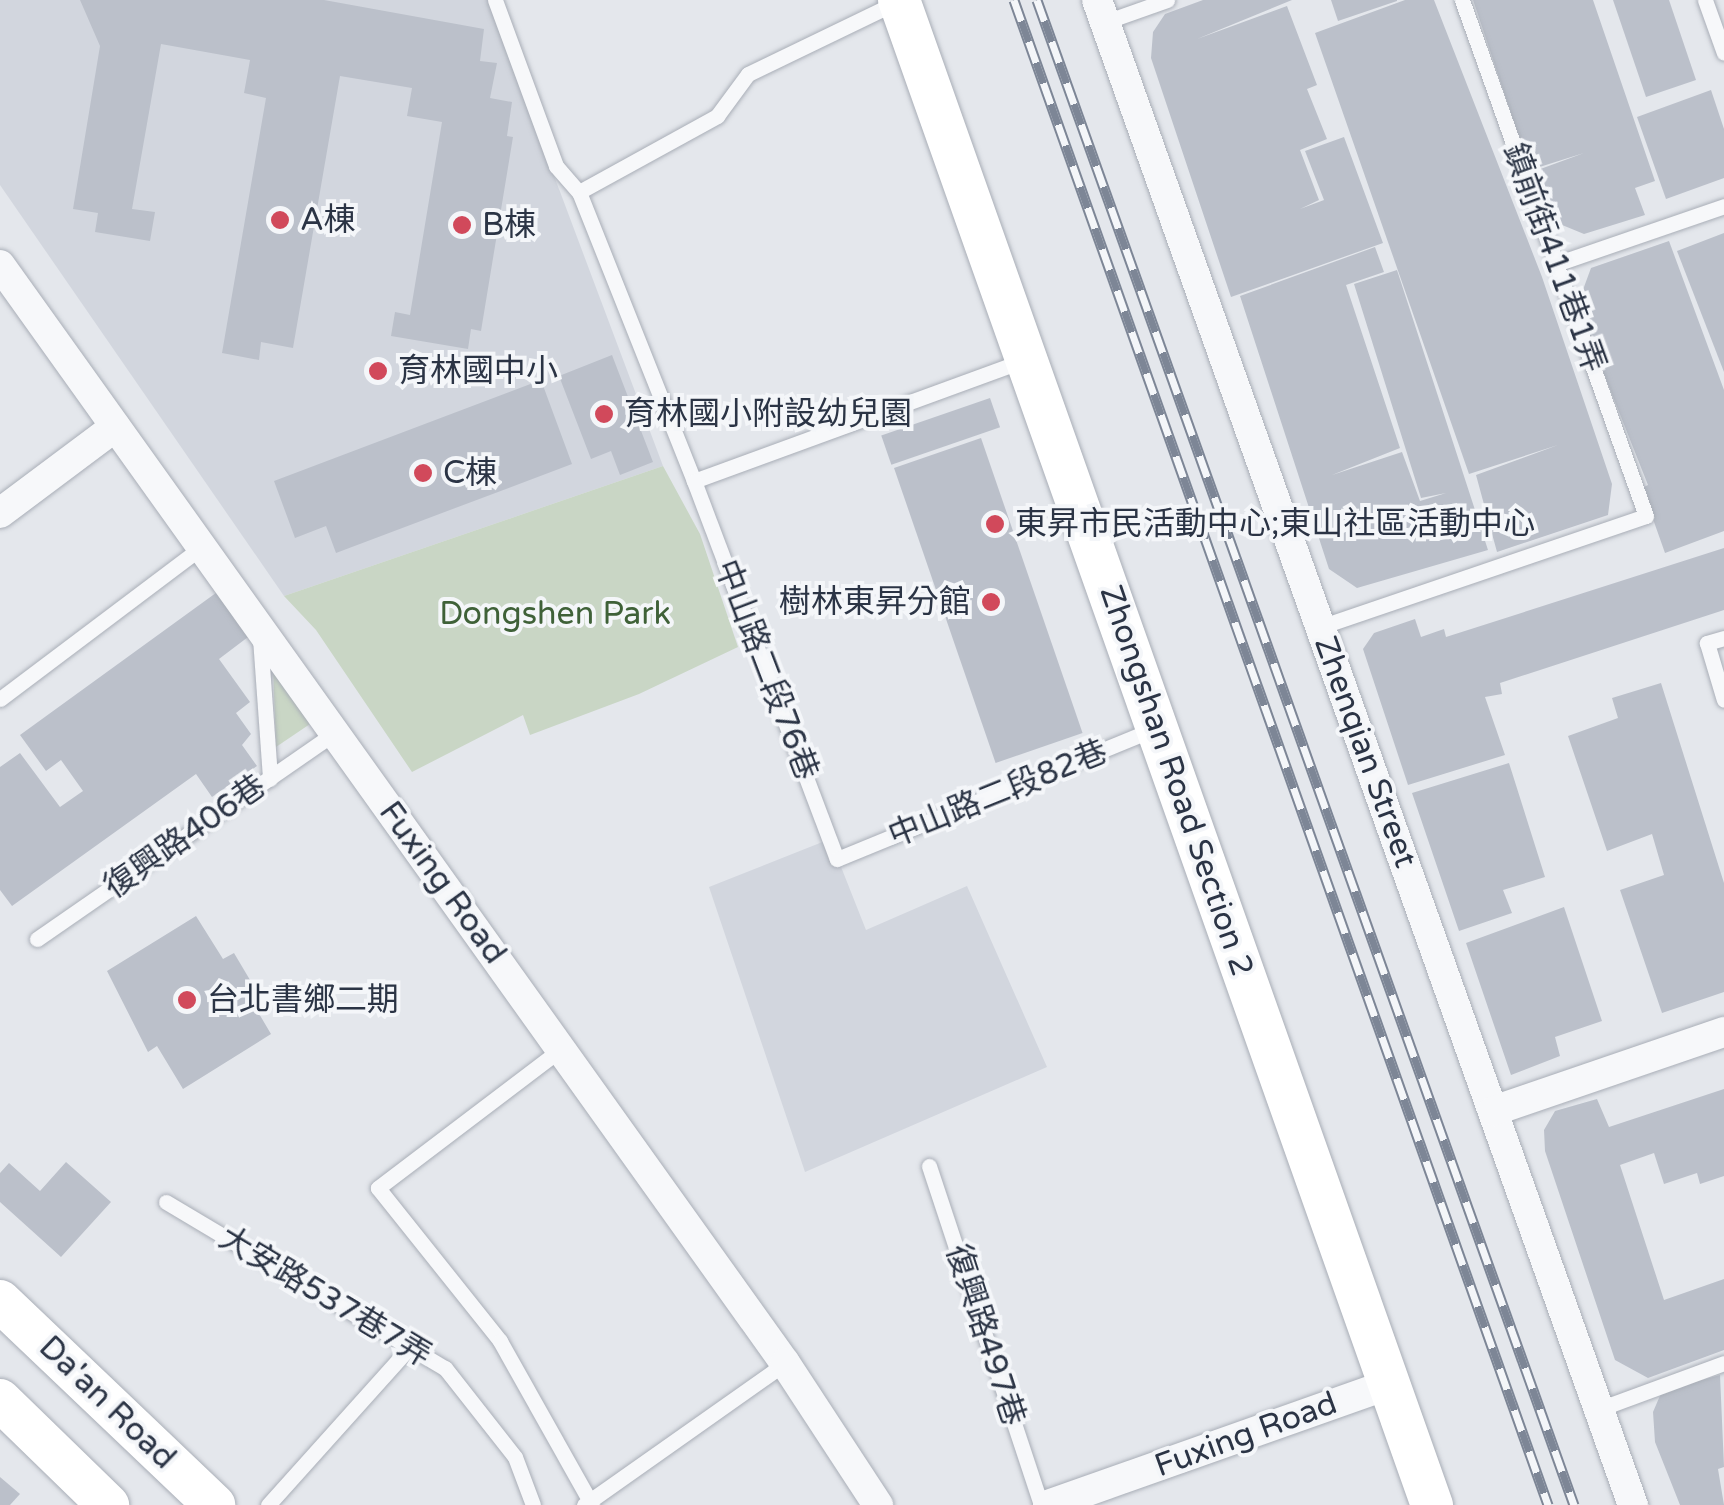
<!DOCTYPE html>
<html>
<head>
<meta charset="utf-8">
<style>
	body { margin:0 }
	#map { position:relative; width:1724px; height:1505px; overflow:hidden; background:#e4e7ec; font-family:"Varela Round","Noto Sans TC",sans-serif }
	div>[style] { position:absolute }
	.built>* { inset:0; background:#d2d6de }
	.green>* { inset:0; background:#c9d6c5 }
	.building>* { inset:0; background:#bbc0ca; transform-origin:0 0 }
	.roads { filter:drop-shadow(0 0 2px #a9aeb7) drop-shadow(0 0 2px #a9aeb7) }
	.lane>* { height:15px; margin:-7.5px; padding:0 7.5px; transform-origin:7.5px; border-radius:7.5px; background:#f7f8fa }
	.street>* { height:30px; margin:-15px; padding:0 15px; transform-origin:15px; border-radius:15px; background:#f7f8fa }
	.secondary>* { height:42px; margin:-21px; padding:0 21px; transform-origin:21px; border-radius:21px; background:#fff }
	.rail>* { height:11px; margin-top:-5.5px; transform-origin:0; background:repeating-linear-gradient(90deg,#f4f6f9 0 22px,#7d8696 0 44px); box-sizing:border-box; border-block:2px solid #7d8696 }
	.dots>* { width:28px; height:28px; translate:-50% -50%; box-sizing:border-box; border:5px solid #f4f6f9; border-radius:50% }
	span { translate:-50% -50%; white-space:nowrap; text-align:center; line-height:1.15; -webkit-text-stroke:8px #f4f6f9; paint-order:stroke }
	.poi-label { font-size:32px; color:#2b3445 }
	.left { translate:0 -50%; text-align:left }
	.right { translate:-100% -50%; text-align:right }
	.street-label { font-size:32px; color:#2b3445 }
	.park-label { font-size:32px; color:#3f6138 }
</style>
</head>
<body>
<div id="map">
	<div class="built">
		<div style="clip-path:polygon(0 0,488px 0,663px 466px,284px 596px,0 185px)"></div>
		<div style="clip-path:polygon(830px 839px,866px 930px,967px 886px,1047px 1067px,805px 1172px,709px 887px)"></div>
	</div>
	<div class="green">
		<div style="clip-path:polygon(663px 466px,700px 534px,738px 647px,639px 694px,530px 735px,523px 715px,412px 772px,316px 630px,284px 596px)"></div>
		<div style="clip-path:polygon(273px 666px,310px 724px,276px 747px)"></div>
	</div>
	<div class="building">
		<div style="clip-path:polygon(80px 0,324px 0,484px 29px,480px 61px,497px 63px,490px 98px,512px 102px,507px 136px,513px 137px,481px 331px,471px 329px,468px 349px,391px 336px,395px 312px,410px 315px,442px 122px,407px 116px,412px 88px,340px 76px,293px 348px,261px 342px,259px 360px,222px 353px,266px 98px,244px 93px,250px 60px,161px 44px,132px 209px,155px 212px,150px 241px,95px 232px,98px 213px,73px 209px,100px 46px)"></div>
		<div style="clip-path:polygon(1203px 0,1292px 0,1197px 39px,1287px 6px,1317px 85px,1307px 89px,1327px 139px,1300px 150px,1319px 200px,1300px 209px,1324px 200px,1305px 151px,1344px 137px,1383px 243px,1231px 297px,1151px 58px,1153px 32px,1165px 14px)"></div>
		<div style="clip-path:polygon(1331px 0,1397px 0,1397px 1px,1338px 21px)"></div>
		<div style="clip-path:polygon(1405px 0,1434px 0,1542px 277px,1612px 484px,1608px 515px,1497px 552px,1476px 475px,1558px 445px,1469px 474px,1315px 33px)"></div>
		<div style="clip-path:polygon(1473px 0,1593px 0,1655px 181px,1635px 188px,1645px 215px,1584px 234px,1550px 220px,1535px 171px,1584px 153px,1530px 170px)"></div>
		<div style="clip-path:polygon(1613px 0,1669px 0,1696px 80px,1646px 97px)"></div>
		<div style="clip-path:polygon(1711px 90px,1724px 129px,1724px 178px,1666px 199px,1637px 117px)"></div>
		<div style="clip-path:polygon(1724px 233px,1724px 372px,1677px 251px)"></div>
		<div style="clip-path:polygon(1669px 241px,1724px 390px,1724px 531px,1665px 553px,1642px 488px,1648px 485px,1577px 306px,1591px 268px)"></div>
		<div style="clip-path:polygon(1375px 247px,1384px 272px,1346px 285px,1400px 448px,1332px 475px,1402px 452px,1420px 501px,1446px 493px,1421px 498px,1354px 284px,1397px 270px,1488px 550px,1357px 588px,1329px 569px,1240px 296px)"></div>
		<div style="clip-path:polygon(612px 355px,653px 462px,620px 475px,611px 451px,591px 459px,559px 376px)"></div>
		<div style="clip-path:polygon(541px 380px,572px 464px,336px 553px,326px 526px,295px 538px,274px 481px)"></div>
		<div style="left:990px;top:398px;width:31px;height:115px;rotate:71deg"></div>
		<div style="left:981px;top:438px;width:312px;height:92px;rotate:71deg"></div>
		<div style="clip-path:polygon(1724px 548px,1724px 610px,1500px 683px,1502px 694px,1485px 697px,1505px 755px,1408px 785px,1363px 649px,1374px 633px,1415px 619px,1421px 637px,1444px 629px,1446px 637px)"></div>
		<div style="clip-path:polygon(220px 590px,252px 634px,219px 659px,250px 702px,236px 713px,251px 734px,242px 745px,257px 766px,212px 797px,196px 774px,12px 906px,0 890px,0 767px,20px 753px,60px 807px,83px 791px,61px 760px,46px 771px,20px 735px)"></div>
		<div style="clip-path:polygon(1661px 683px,1724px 883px,1724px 992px,1662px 1013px,1620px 890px,1664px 875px,1652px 834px,1607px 851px,1568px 736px,1618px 718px,1612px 698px)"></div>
		<div style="clip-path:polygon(1509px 763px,1545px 877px,1503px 890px,1512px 913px,1459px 931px,1412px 793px)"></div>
		<div style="clip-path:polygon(1564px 907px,1602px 1021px,1555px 1037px,1560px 1056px,1511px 1075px,1466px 943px)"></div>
		<div style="clip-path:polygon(196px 916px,223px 959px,234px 953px,253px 985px,245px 990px,271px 1034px,183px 1089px,157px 1046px,148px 1052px,107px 971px)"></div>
		<div style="clip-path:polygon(1724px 1089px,1724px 1176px,1700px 1184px,1697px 1173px,1664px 1184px,1654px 1153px,1620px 1165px,1664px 1300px,1724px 1279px,1724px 1350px,1648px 1378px,1615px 1360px,1545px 1151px,1544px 1130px,1555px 1111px,1597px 1099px,1609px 1127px)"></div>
		<div style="clip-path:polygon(66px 1162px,111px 1202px,61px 1257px,0 1202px,0 1173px,9px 1163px,40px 1191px)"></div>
		<div style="clip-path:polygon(1720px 1375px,1724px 1467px,1718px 1469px,1724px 1505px,1680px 1505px,1655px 1442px,1653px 1412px,1662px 1391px)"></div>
		<div style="clip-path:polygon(0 1477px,20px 1494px,10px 1505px,0 1505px)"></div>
	</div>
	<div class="roads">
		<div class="lane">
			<div style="left:495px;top:0;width:177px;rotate:69.8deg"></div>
			<div style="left:556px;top:166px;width:35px;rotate:49deg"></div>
			<div style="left:579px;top:192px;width:311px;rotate:68.3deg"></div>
			<div style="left:694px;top:481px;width:352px;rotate:-20.1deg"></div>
			<div style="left:1705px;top:0;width:56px;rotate:70.3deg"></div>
			<div style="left:1105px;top:22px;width:66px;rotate:-19.5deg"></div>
			<div style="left:579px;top:192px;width:158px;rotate:-28.8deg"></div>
			<div style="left:717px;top:116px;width:52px;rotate:-53.6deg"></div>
			<div style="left:748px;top:74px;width:165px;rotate:-25.8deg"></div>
			<div style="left:1556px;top:264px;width:178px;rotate:-19deg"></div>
			<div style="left:694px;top:481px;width:404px;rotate:69.3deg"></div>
			<div style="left:837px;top:859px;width:343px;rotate:-22.3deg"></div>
			<div style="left:1320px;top:627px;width:344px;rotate:-18.8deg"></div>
			<div style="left:1646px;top:516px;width:548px;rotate:-109.63deg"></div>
			<div style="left:260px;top:638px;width:141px;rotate:85.9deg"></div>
			<div style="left:1724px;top:638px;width:18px;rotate:164deg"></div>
			<div style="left:1707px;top:643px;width:59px;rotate:73.4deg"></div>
			<div style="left:0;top:699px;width:253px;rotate:-37deg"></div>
			<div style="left:37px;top:939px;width:360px;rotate:-34.7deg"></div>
			<div style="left:561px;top:1049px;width:230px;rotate:142.8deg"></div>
			<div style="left:378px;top:1188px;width:196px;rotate:51.4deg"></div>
			<div style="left:500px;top:1341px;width:188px;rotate:60.7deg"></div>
			<div style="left:929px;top:1166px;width:357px;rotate:71.7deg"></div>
			<div style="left:166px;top:1202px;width:325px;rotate:30.8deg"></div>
			<div style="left:445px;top:1368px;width:113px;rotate:51.8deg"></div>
			<div style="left:515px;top:1457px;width:51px;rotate:69.4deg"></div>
			<div style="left:1599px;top:1409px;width:133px;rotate:-20.2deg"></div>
			<div style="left:268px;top:1505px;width:211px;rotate:-48.1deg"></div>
			<div style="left:584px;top:1505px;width:246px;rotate:-35.2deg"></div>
		</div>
		<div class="street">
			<div style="left:1097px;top:0;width:1598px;rotate:70.4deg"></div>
			<div style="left:0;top:265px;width:1350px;rotate:54.44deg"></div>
			<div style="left:785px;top:1363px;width:170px;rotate:56.8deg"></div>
			<div style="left:0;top:513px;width:144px;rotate:-36.8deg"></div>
			<div style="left:1493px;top:1111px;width:244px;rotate:-18.9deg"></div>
			<div style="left:1048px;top:1505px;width:360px;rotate:-19.5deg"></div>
		</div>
		<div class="secondary">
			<div style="left:899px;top:0;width:1597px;rotate:70.5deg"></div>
			<div style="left:0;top:1301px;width:296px;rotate:43.6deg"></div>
			<div style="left:0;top:1400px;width:151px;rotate:44.2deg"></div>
		</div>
	</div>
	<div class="rail">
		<div style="left:1014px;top:0;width:1597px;rotate:70.46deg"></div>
		<div style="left:1037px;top:0;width:1598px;rotate:70.36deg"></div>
	</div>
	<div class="dots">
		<div style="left:280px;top:220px;background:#d1495b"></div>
		<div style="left:462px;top:225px;background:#d1495b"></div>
		<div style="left:378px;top:371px;background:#d1495b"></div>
		<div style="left:604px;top:414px;background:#d1495b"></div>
		<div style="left:423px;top:473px;background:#d1495b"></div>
		<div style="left:995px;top:524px;background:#d1495b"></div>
		<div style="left:991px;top:602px;background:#d1495b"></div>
		<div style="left:187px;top:1000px;background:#d1495b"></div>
	</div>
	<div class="poi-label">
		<span class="left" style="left:300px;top:220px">A棟</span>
		<span class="left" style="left:482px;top:225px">B棟</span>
		<span class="left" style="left:398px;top:371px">育林國中小</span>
		<span class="left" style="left:624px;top:414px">育林國小附設幼兒園</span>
		<span class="left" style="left:443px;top:473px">C棟</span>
		<span class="left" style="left:1015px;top:524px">東昇市民活動中心;東山社區活動中心</span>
		<span class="right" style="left:971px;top:602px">樹林東昇分館</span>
		<span class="left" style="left:207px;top:1000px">台北書鄉二期</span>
	</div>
	<div class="street-label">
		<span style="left:1554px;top:258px;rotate:70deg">鎮前街411巷1弄</span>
		<span style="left:766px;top:670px;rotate:69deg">中山路二段76巷</span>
		<span style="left:1365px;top:752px;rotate:70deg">Zhenqian Street</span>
		<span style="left:1176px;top:781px;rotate:71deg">Zhongshan Road Section 2</span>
		<span style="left:998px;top:794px;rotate:-22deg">中山路二段82巷</span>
		<span style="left:185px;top:837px;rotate:-35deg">復興路406巷</span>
		<span style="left:442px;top:883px;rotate:54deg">Fuxing Road</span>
		<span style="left:325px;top:1297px;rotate:31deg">大安路537巷7弄</span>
		<span style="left:985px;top:1335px;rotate:72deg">復興路497巷</span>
		<span style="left:107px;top:1403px;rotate:44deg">Da'an Road</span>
		<span style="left:1246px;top:1435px;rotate:-20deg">Fuxing Road</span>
	</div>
	<div class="park-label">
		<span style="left:555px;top:614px">Dongshen Park</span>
	</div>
</div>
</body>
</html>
